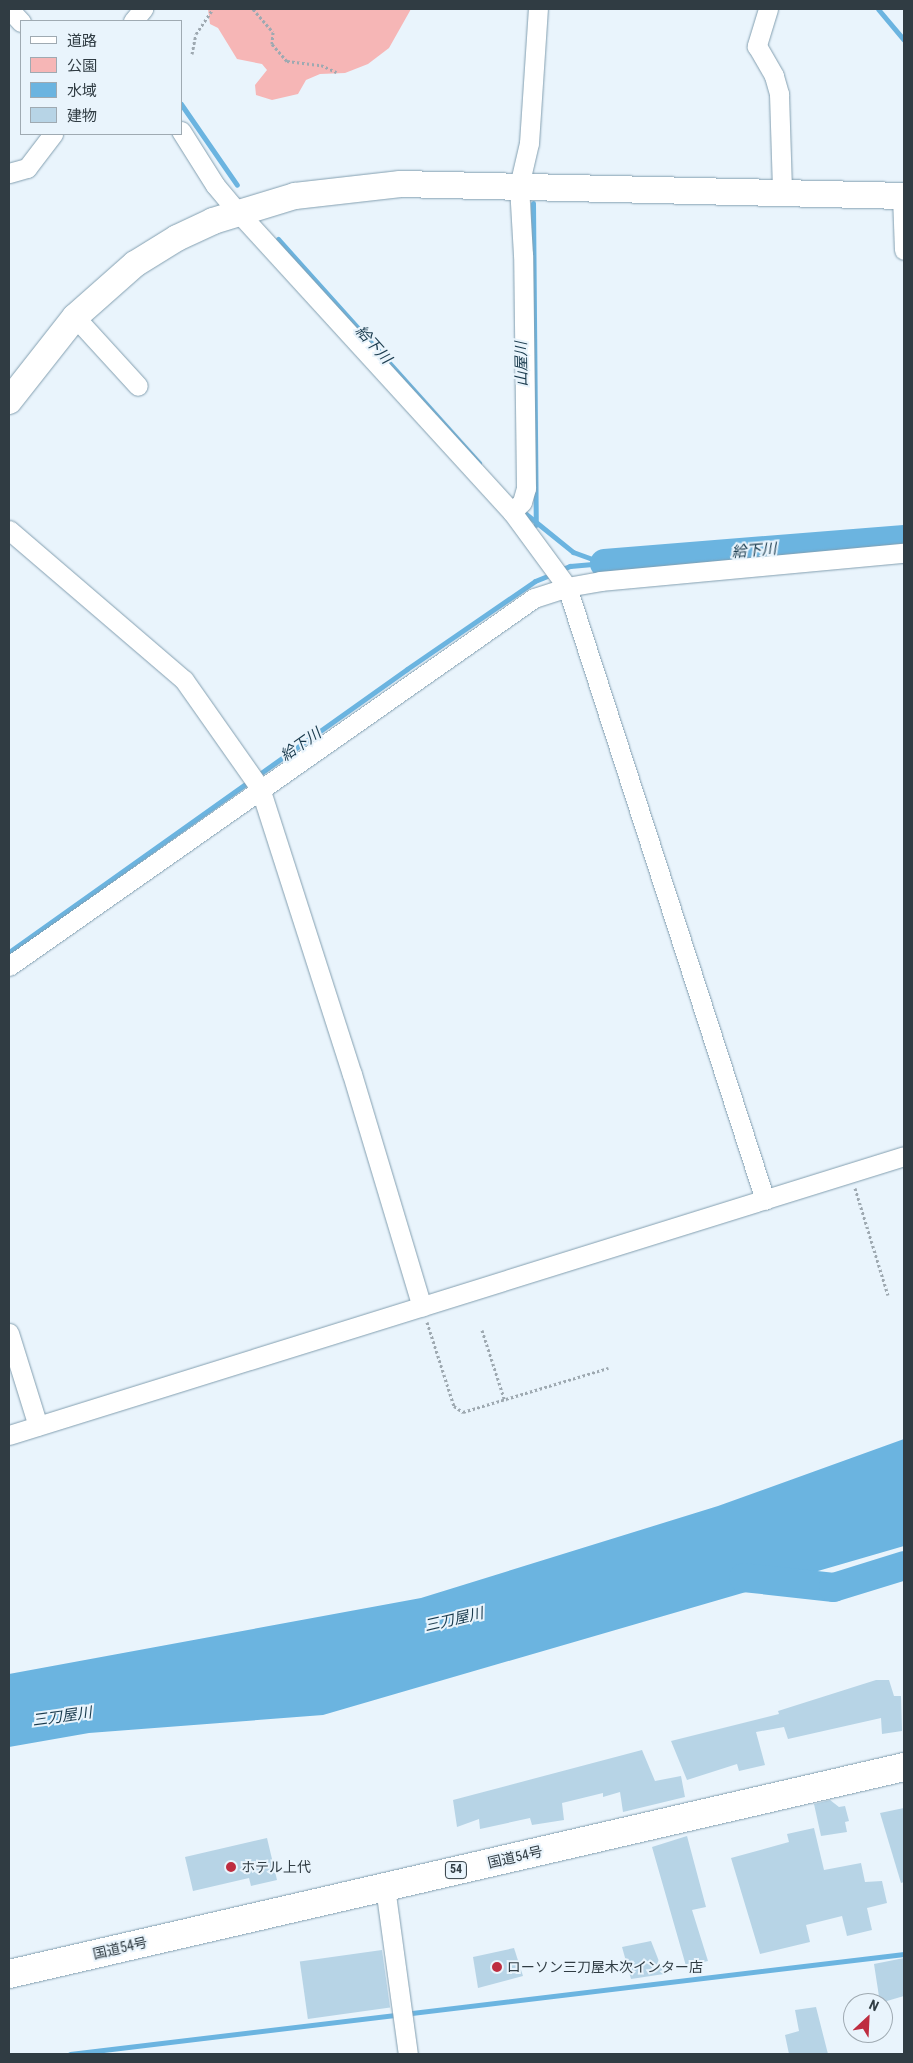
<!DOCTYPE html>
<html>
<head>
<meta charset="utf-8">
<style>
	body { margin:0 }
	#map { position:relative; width:913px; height:2063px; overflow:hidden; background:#e9f4fc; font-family:"Roboto Condensed","Noto Sans JP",sans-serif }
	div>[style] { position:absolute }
	.green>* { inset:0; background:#f6b6b6 }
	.water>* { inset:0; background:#6bb4e0 }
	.stream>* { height:5px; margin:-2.5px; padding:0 2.5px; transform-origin:2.5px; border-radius:2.5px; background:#6bb4e0 }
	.river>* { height:29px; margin:-14.5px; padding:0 14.5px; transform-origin:14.5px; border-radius:14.5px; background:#6bb4e0 }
	.building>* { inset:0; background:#b7d4e6; transform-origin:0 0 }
	.path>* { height:3px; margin-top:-1.5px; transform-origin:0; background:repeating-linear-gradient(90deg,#9ea9b1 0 2.5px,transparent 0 5px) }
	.roads { filter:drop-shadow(0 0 1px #839fb0) drop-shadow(0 0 1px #839fb0) }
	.street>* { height:19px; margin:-9.5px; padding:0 9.5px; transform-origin:9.5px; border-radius:9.5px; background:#fff }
	.secondary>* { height:26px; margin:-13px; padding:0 13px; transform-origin:13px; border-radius:13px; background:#fff }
	.highway>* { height:28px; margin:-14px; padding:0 14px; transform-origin:14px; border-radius:14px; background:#fff }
	.dots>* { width:14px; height:14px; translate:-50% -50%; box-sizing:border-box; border:2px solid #e9f4fc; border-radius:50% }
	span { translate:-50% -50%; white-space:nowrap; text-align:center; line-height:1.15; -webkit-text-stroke:4px #e9f4fc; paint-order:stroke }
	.shield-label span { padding:1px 4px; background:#e9f4fc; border:1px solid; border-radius:4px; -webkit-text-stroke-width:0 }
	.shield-label { font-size:12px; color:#303c43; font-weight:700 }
	.street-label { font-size:14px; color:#303c43 }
	.poi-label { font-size:14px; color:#303c43 }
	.left { translate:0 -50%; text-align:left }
	.water-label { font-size:15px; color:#193a4d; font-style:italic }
	.frame { position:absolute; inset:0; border:10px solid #303c43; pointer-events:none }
	.legend { position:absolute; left:20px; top:20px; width:162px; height:115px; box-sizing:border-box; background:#e9f4fc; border:1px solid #9faab2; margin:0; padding:6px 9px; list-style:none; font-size:15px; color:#303c43 }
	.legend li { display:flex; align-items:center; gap:10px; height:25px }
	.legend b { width:25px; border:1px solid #9faab2 }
	.north { position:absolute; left:843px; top:1993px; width:50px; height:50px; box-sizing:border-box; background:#e9f4fc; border:1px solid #9faab2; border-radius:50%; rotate:25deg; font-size:14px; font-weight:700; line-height:20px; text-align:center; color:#303c43 }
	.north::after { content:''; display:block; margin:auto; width:18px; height:22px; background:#be2d40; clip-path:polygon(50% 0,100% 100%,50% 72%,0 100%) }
</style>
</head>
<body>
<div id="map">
	<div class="green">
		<div style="clip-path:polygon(208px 9px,411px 9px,389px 48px,368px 64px,345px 73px,320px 74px,306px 80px,298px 94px,272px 100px,256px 95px,255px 85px,267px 70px,262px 64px,237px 59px,218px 28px,210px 24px)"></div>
	</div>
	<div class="water">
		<div style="clip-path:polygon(904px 1439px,904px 1546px,323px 1715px,89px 1733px,9px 1747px,9px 1674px,421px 1598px,718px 1506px)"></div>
	</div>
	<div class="stream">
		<div style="left:878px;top:9px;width:40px;rotate:50deg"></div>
		<div style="left:181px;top:104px;width:98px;rotate:55.3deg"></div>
		<div style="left:533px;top:203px;width:322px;rotate:89.5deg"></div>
		<div style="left:278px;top:239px;width:301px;rotate:48.1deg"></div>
		<div style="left:521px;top:510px;width:67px;rotate:38.9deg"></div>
		<div style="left:573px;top:552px;width:30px;rotate:20deg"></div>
		<div style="left:560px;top:570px;width:11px;rotate:-22deg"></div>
		<div style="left:570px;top:566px;width:34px;rotate:-5deg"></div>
		<div style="left:9px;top:952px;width:488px;rotate:-35.4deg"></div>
		<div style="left:407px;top:669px;width:155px;rotate:-34.5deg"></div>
		<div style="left:535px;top:581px;width:18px;rotate:-22deg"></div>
		<div style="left:70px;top:2054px;width:840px;rotate:-6.84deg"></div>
	</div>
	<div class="river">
		<div style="left:604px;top:563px;width:301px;rotate:-4.6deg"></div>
		<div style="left:743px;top:1577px;width:91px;rotate:6.3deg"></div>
		<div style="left:833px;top:1587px;width:74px;rotate:-17.2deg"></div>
	</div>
	<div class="building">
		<div style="clip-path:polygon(876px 1680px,889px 1680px,894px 1696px,901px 1696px,902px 1731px,882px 1734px,881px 1718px,788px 1739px,784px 1727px,756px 1732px,765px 1765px,739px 1771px,737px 1764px,687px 1780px,671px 1741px,779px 1714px,778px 1711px)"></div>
		<div style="clip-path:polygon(642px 1750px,655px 1781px,681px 1776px,685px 1797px,623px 1812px,620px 1792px,603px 1797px,603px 1793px,562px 1803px,564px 1820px,532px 1825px,530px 1818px,480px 1829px,479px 1819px,457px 1827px,453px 1800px)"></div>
		<div style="clip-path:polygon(830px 1800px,839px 1807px,845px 1806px,849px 1821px,845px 1822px,847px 1832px,821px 1836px,814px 1804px)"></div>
		<div style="clip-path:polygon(904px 1808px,904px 1882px,901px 1883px,880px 1813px)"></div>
		<div style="clip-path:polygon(814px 1828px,824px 1870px,861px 1863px,865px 1882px,882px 1881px,887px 1903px,867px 1908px,872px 1930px,847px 1936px,842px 1916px,806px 1925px,810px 1942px,760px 1954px,731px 1858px,789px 1842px,787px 1834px)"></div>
		<div style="clip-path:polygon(687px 1836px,706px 1907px,692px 1910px,708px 1961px,686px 1966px,652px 1847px)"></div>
		<div style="clip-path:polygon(267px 1838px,277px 1880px,251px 1886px,249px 1878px,193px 1891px,185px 1857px)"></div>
		<div style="clip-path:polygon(651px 1941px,664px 1974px,631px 1979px,622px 1947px)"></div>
		<div style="clip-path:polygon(514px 1948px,523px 1976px,478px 1988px,473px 1957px)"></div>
		<div style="left:382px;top:1950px;width:58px;height:83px;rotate:82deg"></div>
		<div style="clip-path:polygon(904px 1958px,904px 1996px,880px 2003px,874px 1964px)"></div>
		<div style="clip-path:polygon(816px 2007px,828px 2054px,789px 2054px,785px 2035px,799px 2031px,795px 2010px)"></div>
	</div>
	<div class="path">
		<div style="left:253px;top:9px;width:30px;rotate:49deg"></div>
		<div style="left:273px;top:32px;width:12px;rotate:95deg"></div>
		<div style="left:272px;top:44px;width:23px;rotate:49deg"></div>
		<div style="left:287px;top:61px;width:34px;rotate:7deg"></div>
		<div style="left:321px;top:65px;width:17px;rotate:25deg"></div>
		<div style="left:192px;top:54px;width:20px;rotate:-79deg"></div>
		<div style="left:196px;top:34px;width:30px;rotate:-56deg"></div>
		<div style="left:855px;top:1188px;width:112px;rotate:72.9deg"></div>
		<div style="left:427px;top:1322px;width:88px;rotate:72.2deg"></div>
		<div style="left:454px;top:1406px;width:11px;rotate:34deg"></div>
		<div style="left:463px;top:1412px;width:152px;rotate:-16.9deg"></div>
		<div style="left:482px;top:1330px;width:75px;rotate:72.1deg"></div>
	</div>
	<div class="roads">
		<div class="street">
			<div style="left:9px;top:9px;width:18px;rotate:47deg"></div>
			<div style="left:768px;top:9px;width:39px;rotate:107deg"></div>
			<div style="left:757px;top:46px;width:34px;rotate:60deg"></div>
			<div style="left:774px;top:76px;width:19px;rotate:74deg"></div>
			<div style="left:779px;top:94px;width:98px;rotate:88.2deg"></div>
			<div style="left:133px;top:21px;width:16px;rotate:-50deg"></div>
			<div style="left:181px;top:131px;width:64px;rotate:57.8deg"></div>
			<div style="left:215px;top:185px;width:35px;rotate:50deg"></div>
			<div style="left:238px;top:212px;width:406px;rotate:47.6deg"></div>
			<div style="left:512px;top:512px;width:93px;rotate:53.7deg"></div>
			<div style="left:567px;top:587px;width:644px;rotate:72.1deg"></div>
			<div style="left:9px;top:173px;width:19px;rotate:-16deg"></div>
			<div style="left:27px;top:168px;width:43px;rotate:-52.6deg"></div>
			<div style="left:902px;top:196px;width:54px;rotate:87.9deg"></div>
			<div style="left:75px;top:317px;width:93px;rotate:47.6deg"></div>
			<div style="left:512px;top:512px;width:14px;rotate:-45deg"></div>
			<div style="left:522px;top:502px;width:15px;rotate:-74deg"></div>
			<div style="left:526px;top:488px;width:233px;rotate:-90.7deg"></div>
			<div style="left:523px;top:255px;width:69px;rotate:-93.3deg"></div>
			<div style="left:519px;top:186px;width:44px;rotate:-76.9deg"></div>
			<div style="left:529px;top:143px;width:134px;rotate:-86.2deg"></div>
			<div style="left:9px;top:530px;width:230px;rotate:40.6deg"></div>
			<div style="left:184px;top:680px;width:132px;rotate:54.9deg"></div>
			<div style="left:260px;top:788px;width:300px;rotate:72.2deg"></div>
			<div style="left:352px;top:1074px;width:243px;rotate:73.3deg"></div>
			<div style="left:9px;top:966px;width:641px;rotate:-35.03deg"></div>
			<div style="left:534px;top:598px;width:35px;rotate:-18deg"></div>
			<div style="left:567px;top:587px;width:34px;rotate:-10deg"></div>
			<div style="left:600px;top:581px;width:305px;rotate:-5.3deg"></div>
			<div style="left:9px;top:1333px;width:97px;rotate:72.7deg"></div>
			<div style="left:9px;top:1435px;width:937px;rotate:-17.31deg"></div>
			<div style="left:385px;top:1887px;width:169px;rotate:82.2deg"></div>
		</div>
		<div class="secondary">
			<div style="left:9px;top:401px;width:107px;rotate:-51.8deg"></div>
			<div style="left:75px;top:317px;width:80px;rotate:-41.5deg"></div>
			<div style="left:135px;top:264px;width:49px;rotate:-31.8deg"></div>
			<div style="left:177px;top:238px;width:40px;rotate:-25deg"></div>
			<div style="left:213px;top:221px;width:86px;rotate:-17deg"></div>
			<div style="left:295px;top:196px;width:106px;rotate:-6.5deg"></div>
			<div style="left:400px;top:184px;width:504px;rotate:1.36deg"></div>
		</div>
		<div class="highway">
			<div style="left:9px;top:1974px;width:919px;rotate:-13.02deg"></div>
		</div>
	</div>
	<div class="dots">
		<div style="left:231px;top:1867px;background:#be2d40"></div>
		<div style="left:497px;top:1967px;background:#be2d40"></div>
	</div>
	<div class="shield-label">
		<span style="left:456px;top:1870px">54</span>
	</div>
	<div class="street-label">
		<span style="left:515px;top:1857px;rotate:-13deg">国道54号</span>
		<span style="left:120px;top:1948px;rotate:-13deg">国道54号</span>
	</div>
	<div class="poi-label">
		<span class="left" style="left:241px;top:1867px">ホテル上代</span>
		<span class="left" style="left:507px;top:1967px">ローソン三刀屋木次インター店</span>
	</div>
	<div class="water-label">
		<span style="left:373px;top:345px;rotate:48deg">給下川</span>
		<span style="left:522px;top:364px;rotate:-91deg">山屋川</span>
		<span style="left:754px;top:551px;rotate:-5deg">給下川</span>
		<span style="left:301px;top:745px;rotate:-35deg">給下川</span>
		<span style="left:454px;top:1620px;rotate:-13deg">三刀屋川</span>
		<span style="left:62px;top:1717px;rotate:-8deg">三刀屋川</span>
	</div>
	<div class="frame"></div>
	<ul class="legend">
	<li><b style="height:6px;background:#fff"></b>道路</li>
	<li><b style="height:14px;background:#f6b6b6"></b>公園</li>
	<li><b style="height:14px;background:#6bb4e0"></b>水域</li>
	<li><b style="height:14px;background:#b7d4e6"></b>建物</li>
	</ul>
	<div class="north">N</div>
</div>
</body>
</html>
